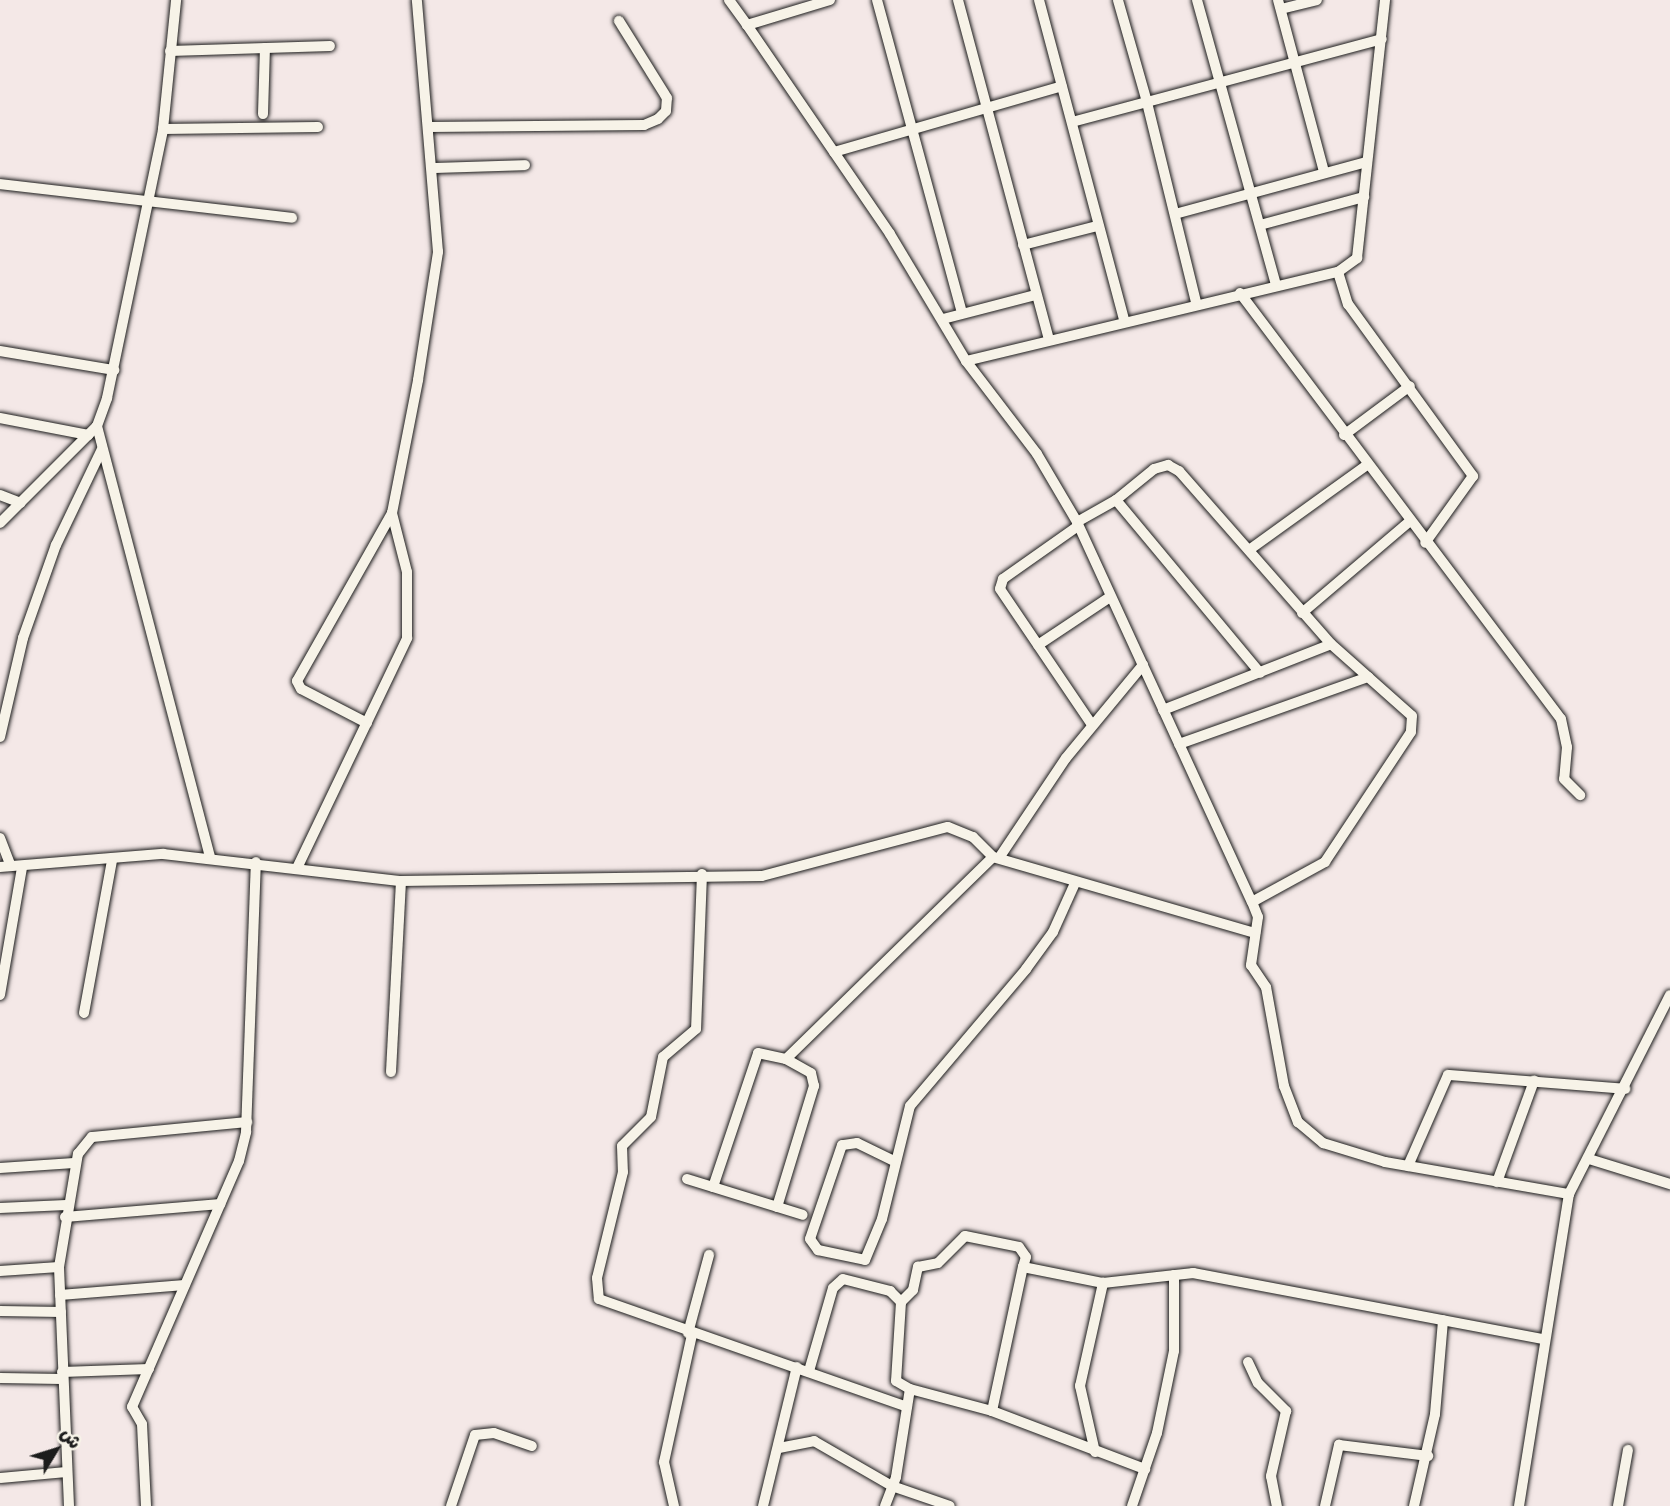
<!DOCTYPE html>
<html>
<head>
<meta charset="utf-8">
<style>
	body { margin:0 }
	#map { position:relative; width:1670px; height:1506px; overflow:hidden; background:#f4e8e7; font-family:"Playpen Sans","Playpen Sans Arabic",sans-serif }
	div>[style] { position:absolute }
	.roads { filter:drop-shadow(0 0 2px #1c1c1c) drop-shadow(0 0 2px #1c1c1c) }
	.street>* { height:10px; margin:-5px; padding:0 5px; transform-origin:5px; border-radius:5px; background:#f7f3e8 }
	span { translate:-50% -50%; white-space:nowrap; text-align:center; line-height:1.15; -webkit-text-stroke:6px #f7f3e8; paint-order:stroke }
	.north { position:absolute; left:21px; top:1415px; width:70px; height:70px; -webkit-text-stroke:5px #f7f3e8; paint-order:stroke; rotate:52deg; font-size:19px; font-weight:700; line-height:28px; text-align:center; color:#1c1c1c }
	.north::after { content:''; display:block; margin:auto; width:24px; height:32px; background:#1c1c1c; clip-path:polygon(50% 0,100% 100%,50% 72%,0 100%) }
</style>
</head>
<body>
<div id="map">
	<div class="roads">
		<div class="street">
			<div style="left:729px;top:0;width:31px;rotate:54deg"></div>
			<div style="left:830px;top:0;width:87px;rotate:163.2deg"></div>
			<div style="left:747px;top:25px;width:253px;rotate:55.6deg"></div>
			<div style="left:890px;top:234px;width:148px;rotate:59.1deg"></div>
			<div style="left:966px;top:361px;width:382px;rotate:-13.5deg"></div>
			<div style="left:1338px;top:272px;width:24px;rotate:-36deg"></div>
			<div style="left:1357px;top:258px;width:260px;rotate:-83.8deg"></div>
			<div style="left:877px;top:0;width:324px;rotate:74.8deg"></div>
			<div style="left:958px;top:0;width:352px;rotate:75deg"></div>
			<div style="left:1039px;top:0;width:331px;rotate:75.1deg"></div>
			<div style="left:1197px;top:0;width:295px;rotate:74.5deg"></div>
			<div style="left:1278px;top:0;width:178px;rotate:75deg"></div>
			<div style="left:1281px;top:9px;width:37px;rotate:-14deg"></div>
			<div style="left:170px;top:51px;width:160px;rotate:-1.8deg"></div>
			<div style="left:263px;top:114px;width:66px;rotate:-88.3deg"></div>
			<div style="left:1072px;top:122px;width:78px;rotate:-14.9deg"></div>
			<div style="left:1147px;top:102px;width:106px;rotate:-105.9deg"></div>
			<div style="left:429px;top:127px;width:215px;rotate:-0.5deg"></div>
			<div style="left:644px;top:125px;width:15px;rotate:-23deg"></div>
			<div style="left:658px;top:119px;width:11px;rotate:-45deg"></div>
			<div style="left:666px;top:111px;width:13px;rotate:-86deg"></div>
			<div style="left:667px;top:98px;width:91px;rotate:-121.9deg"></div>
			<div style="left:163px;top:129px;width:155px;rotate:-0.7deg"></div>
			<div style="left:834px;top:152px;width:237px;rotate:-16.1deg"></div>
			<div style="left:432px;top:168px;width:93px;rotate:-1.8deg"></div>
			<div style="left:0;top:184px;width:294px;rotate:6.6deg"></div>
			<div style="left:1175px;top:214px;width:198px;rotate:-15.2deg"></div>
			<div style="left:1260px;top:225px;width:108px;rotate:-15.1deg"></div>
			<div style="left:1023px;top:245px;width:76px;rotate:-14.4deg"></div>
			<div style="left:1338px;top:272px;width:34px;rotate:73deg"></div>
			<div style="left:1348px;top:304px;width:213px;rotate:54deg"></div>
			<div style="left:1473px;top:476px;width:82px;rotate:125.6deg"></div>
			<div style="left:1240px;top:293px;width:533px;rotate:53deg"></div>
			<div style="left:1561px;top:719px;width:29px;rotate:78deg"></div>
			<div style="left:1567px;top:747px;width:32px;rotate:95deg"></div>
			<div style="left:1564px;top:779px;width:23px;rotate:45deg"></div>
			<div style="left:1196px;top:302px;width:206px;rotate:-103.8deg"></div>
			<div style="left:1147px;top:102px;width:243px;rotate:-15deg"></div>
			<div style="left:943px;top:319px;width:95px;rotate:-14.6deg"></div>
			<div style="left:0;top:351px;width:116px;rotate:9.5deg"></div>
			<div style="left:966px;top:361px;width:117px;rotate:52.6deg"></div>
			<div style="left:1037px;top:454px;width:79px;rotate:59.5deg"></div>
			<div style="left:1077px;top:522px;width:418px;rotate:65.3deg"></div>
			<div style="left:1252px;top:902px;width:16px;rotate:68deg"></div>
			<div style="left:1258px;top:917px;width:49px;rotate:98.3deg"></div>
			<div style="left:1251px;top:965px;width:27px;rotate:56deg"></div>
			<div style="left:1266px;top:987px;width:101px;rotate:79.7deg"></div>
			<div style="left:1284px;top:1086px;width:39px;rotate:69deg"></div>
			<div style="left:1298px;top:1122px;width:33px;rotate:40deg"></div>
			<div style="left:1323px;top:1143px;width:65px;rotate:17deg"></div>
			<div style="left:1385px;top:1162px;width:187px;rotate:9.9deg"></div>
			<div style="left:0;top:418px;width:90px;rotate:10.9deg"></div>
			<div style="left:97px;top:426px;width:446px;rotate:75.3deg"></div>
			<div style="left:1344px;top:435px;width:82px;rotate:-36.6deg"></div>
			<div style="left:0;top:495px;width:22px;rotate:21deg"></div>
			<div style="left:1116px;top:500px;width:225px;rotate:50.2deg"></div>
			<div style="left:1077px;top:522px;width:45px;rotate:-29.4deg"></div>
			<div style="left:1116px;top:500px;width:49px;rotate:-39.2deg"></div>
			<div style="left:1154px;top:469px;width:15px;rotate:-16deg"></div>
			<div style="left:1168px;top:465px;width:13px;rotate:29deg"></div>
			<div style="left:1179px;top:471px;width:230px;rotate:48.7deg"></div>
			<div style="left:1331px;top:644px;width:108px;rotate:41.6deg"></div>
			<div style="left:1412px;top:716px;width:16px;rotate:94deg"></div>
			<div style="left:1411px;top:732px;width:156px;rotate:123.5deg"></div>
			<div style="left:1325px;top:862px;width:83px;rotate:151.3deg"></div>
			<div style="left:0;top:523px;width:137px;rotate:-45deg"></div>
			<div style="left:97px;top:426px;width:30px;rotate:-70deg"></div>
			<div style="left:107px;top:398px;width:275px;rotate:-78.2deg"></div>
			<div style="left:163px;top:129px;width:130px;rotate:-84.2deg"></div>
			<div style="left:1078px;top:526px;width:92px;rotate:144.8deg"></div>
			<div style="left:1003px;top:579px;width:10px;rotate:107deg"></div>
			<div style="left:1000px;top:589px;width:164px;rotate:55.9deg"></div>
			<div style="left:1249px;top:550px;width:145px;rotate:-35.8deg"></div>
			<div style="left:1302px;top:613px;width:140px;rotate:-40.4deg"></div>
			<div style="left:1038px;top:645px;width:87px;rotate:-33.7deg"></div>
			<div style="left:1163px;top:710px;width:180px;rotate:-21.4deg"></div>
			<div style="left:367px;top:723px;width:74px;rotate:-152.7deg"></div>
			<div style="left:301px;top:689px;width:9px;rotate:-117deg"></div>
			<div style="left:297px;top:681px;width:193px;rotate:-60.5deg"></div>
			<div style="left:392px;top:513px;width:136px;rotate:-78.9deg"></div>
			<div style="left:418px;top:380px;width:130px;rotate:-81.1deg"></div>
			<div style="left:438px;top:252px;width:253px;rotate:-94.8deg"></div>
			<div style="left:0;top:737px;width:102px;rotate:-76.9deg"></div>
			<div style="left:23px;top:638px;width:99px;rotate:-70.5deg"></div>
			<div style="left:56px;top:545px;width:106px;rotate:-64.4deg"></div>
			<div style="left:1179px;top:744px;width:201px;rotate:-19.5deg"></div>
			<div style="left:0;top:838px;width:30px;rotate:69deg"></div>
			<div style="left:999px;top:858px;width:120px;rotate:-56.2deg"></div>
			<div style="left:1066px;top:758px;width:121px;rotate:-50.4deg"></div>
			<div style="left:298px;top:866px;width:253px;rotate:-64.4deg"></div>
			<div style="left:407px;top:638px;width:66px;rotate:-90deg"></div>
			<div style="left:407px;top:572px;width:61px;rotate:-104.3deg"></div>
			<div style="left:0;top:867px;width:164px;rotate:-4.6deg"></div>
			<div style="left:163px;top:854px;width:240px;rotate:6.5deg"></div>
			<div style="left:401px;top:881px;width:361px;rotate:-0.8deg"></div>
			<div style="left:762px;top:876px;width:192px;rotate:-14.8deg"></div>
			<div style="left:948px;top:827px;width:27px;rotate:22deg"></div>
			<div style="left:973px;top:837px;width:28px;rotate:45deg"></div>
			<div style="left:702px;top:874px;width:155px;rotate:92.2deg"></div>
			<div style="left:696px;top:1029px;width:43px;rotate:139.7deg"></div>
			<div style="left:663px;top:1057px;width:61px;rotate:101.3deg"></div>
			<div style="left:651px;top:1117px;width:41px;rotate:135deg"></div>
			<div style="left:622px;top:1146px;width:26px;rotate:88deg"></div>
			<div style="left:623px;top:1172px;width:109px;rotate:103.8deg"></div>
			<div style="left:597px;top:1278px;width:21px;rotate:85deg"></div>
			<div style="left:599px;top:1299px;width:326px;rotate:19.3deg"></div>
			<div style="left:0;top:995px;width:130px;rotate:-80.2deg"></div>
			<div style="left:84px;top:1013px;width:156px;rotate:-79.6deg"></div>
			<div style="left:391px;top:1072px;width:191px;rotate:-87deg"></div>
			<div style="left:1589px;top:1159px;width:85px;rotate:17.2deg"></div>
			<div style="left:894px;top:1161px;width:41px;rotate:-154.1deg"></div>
			<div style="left:857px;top:1143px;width:15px;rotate:172deg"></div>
			<div style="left:842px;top:1145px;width:99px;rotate:108.8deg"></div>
			<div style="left:810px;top:1239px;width:14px;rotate:54deg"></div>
			<div style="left:818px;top:1250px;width:48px;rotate:12deg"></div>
			<div style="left:865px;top:1260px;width:44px;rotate:-67.5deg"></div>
			<div style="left:882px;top:1219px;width:116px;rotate:-76.1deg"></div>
			<div style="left:910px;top:1106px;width:180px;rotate:-49.7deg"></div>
			<div style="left:1026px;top:969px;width:46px;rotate:-53.9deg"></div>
			<div style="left:1053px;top:932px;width:54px;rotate:-65.8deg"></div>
			<div style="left:1408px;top:1166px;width:99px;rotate:-66.3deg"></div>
			<div style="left:1448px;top:1075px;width:178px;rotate:4.5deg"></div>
			<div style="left:0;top:1168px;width:74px;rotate:-3.9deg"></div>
			<div style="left:687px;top:1179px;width:121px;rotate:17.2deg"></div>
			<div style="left:1497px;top:1182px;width:108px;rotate:-69.9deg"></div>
			<div style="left:713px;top:1187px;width:141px;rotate:-71.4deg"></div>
			<div style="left:758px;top:1053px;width:29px;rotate:12deg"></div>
			<div style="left:786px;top:1059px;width:289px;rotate:-44.3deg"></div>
			<div style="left:993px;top:857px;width:273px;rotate:16.2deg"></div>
			<div style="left:777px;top:1207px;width:127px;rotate:-73deg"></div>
			<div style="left:814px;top:1086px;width:13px;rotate:-103deg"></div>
			<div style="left:811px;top:1073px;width:29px;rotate:-151deg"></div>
			<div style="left:0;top:1208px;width:66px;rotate:-2.6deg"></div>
			<div style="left:65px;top:1217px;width:156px;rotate:-4.8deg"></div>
			<div style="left:0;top:1271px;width:59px;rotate:-3.9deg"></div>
			<div style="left:60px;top:1295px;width:125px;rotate:-4.6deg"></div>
			<div style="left:901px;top:1302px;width:17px;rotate:-45deg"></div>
			<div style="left:913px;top:1290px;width:24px;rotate:-78deg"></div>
			<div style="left:918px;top:1267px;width:20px;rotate:-11deg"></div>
			<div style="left:938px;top:1263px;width:38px;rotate:-45deg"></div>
			<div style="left:965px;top:1236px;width:55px;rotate:11.5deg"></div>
			<div style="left:1019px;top:1247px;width:12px;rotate:55deg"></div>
			<div style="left:1026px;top:1257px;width:10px;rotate:107deg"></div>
			<div style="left:0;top:1311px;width:61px;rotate:0.9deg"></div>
			<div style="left:688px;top:1333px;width:81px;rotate:-74.9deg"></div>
			<div style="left:1248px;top:1362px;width:23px;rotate:65deg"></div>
			<div style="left:1258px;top:1383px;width:40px;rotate:45deg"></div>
			<div style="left:1286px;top:1411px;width:67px;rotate:103deg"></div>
			<div style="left:1271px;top:1476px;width:31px;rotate:79deg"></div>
			<div style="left:809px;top:1371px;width:86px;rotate:-73.9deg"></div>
			<div style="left:833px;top:1288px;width:13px;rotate:-42deg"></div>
			<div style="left:843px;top:1279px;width:49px;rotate:14.3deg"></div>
			<div style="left:890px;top:1291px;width:16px;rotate:45deg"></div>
			<div style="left:901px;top:1302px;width:79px;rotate:93.6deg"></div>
			<div style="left:896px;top:1381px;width:16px;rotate:30deg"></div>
			<div style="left:62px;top:1372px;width:87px;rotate:-2deg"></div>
			<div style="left:0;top:1378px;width:62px;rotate:0.9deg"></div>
			<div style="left:992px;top:1411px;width:147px;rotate:-77.9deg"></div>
			<div style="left:1023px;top:1267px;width:82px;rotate:11.3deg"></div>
			<div style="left:779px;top:1448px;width:36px;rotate:-11deg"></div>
			<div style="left:814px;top:1441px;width:90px;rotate:30deg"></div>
			<div style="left:892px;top:1486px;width:61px;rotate:19deg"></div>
			<div style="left:1095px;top:1452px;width:68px;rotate:-102.8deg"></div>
			<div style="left:1080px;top:1386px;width:106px;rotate:-77.4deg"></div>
			<div style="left:1103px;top:1283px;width:91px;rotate:-6.3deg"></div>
			<div style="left:1193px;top:1273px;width:355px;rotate:10.7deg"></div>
			<div style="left:0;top:1478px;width:67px;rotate:-5.1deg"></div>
			<div style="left:69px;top:1506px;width:239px;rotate:-92.4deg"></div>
			<div style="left:59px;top:1267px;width:115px;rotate:-80.5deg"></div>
			<div style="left:78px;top:1154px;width:22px;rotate:-51deg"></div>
			<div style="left:92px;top:1137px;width:156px;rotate:-5.5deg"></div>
			<div style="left:146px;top:1506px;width:82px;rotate:-92.8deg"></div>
			<div style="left:142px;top:1424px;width:20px;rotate:-120deg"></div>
			<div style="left:132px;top:1407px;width:268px;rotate:-66.5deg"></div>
			<div style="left:239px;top:1161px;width:30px;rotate:-76deg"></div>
			<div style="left:246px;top:1132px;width:270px;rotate:-87.9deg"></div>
			<div style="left:451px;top:1506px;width:75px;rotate:-71.3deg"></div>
			<div style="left:475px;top:1435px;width:19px;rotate:-6deg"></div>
			<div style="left:494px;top:1433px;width:40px;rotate:18.9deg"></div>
			<div style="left:674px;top:1506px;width:45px;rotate:-102.8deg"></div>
			<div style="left:664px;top:1462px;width:130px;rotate:-77.6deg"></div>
			<div style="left:763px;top:1506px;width:143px;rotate:-76.3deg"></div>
			<div style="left:885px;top:1506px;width:31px;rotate:-69deg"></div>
			<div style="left:896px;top:1477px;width:89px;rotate:-81deg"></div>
			<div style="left:910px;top:1389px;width:85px;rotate:15deg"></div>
			<div style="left:992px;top:1411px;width:164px;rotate:20.8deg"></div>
			<div style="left:1132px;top:1506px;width:77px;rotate:-71.1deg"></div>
			<div style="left:1157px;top:1433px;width:84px;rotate:-78.3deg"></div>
			<div style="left:1174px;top:1351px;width:76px;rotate:-90deg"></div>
			<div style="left:1325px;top:1506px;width:63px;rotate:-77.1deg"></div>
			<div style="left:1339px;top:1445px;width:90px;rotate:7deg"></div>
			<div style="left:1414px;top:1506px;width:94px;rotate:-77.1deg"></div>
			<div style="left:1435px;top:1414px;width:94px;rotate:-85.1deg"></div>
			<div style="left:1519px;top:1506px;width:316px;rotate:-80.9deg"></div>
			<div style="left:1569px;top:1194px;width:223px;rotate:-63.1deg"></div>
			<div style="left:1618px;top:1506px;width:57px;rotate:-79.9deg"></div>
		</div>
	</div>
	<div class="north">ش</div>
</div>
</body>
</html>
